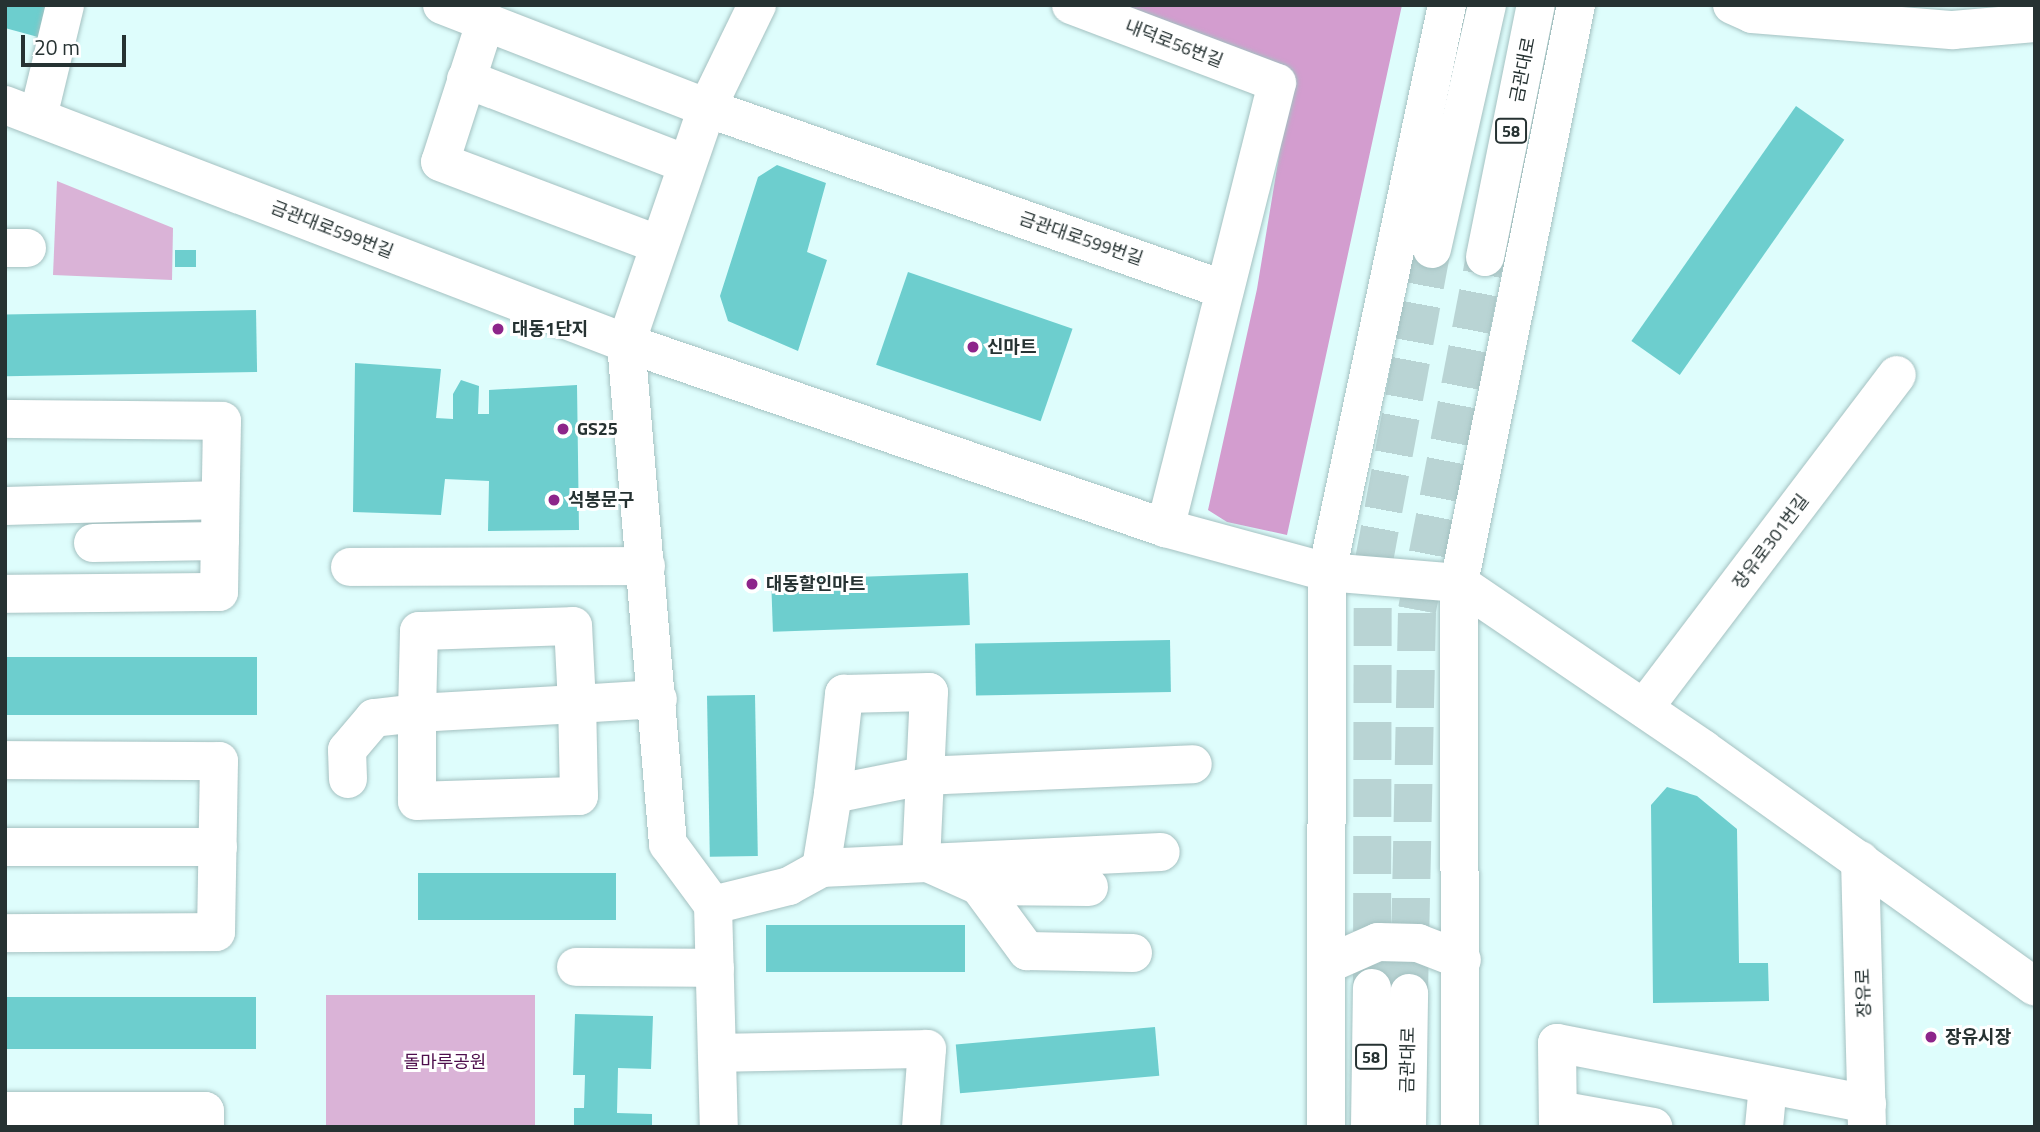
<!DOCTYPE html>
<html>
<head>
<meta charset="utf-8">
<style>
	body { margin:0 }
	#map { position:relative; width:2040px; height:1132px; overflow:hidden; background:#defdfc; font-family:"Titillium Web","Noto Sans KR",sans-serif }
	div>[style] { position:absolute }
	.green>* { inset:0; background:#dab3d7; transform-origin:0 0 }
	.forest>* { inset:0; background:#d39dcf }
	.building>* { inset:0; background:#6dcece; transform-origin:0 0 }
	.major-tunnel>* { height:38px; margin-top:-19px; transform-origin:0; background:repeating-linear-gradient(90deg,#b9d4d4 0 38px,transparent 0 57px) }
	.roads { filter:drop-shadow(0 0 2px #a4c1c1) drop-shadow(0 0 2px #a4c1c1) }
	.minor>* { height:38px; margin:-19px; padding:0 19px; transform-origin:19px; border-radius:19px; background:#fff }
	.major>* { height:38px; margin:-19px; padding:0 19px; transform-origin:19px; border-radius:19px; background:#fff }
	.dots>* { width:19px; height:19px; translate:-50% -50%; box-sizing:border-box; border:4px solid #fff; border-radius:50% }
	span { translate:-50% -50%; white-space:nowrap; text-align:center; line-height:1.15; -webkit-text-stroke:6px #fff; paint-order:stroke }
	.shield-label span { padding:2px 5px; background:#fff; border:2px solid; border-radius:5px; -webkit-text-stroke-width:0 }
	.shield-label { font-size:16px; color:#263232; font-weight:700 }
	.street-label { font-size:18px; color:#263232 }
	.poi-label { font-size:18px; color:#263232; font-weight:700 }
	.left { translate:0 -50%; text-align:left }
	.park-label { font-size:18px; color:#4e0e4c }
	.frame { position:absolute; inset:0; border:7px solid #263232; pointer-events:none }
	.scale { position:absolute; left:21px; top:35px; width:105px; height:32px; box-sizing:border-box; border:4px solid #263232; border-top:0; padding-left:9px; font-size:21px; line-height:24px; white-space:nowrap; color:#263232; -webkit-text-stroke:5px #fff; paint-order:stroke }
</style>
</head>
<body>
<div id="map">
	<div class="green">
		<div style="clip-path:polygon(57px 181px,173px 228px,172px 280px,53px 275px)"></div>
		<div style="left:535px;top:995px;width:132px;height:209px;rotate:90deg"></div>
	</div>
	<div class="forest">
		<div style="clip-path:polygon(1116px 5px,1402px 5px,1287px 535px,1227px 522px,1208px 510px,1257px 289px,1293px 71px)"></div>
	</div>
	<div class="building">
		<div style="clip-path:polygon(5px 5px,47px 5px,38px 37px,5px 28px)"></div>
		<div style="left:1796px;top:106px;width:59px;height:287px;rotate:35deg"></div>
		<div style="clip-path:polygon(777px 165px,826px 183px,807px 252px,827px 260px,798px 351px,728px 321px,720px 296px,758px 177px)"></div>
		<div style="left:175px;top:250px;width:21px;height:17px"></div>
		<div style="left:908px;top:272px;width:174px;height:98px;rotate:19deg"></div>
		<div style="left:256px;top:310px;width:62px;height:251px;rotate:89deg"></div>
		<div style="clip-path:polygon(355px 363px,441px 369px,436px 418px,453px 419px,453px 394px,461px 380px,479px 386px,478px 414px,489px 414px,489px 390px,577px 385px,579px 530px,488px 531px,489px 481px,445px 479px,441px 515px,353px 512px)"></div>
		<div style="left:968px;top:573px;width:52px;height:197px;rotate:88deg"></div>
		<div style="left:1170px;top:640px;width:52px;height:195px;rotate:89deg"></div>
		<div style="left:5px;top:657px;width:252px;height:58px"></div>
		<div style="left:755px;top:695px;width:161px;height:48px;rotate:89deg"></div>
		<div style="clip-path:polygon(1667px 787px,1697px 796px,1737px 829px,1739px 963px,1768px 963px,1769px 1001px,1653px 1003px,1651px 805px)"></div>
		<div style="left:616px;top:873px;width:47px;height:198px;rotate:90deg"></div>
		<div style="left:965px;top:925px;width:47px;height:199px;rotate:90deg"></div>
		<div style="left:5px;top:997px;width:251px;height:52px"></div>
		<div style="clip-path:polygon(575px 1014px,653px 1016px,651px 1069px,618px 1068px,617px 1113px,652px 1114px,652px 1127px,574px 1127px,574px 1108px,584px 1108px,585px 1075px,573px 1075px)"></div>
		<div style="left:1155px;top:1027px;width:49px;height:200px;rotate:85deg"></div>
	</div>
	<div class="major-tunnel">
		<div style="left:1372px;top:988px;width:422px;rotate:-89.9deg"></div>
		<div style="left:1373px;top:566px;width:322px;rotate:-79.5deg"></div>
		<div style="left:1409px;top:993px;width:383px;rotate:-88.8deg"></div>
		<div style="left:1417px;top:610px;width:359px;rotate:-79.1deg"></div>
	</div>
	<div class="roads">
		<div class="minor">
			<div style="left:442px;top:5px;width:284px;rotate:21.2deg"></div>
			<div style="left:707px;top:108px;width:546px;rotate:19.36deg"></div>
			<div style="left:757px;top:5px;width:114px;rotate:115.9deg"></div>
			<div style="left:707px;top:108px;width:249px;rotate:109deg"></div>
			<div style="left:626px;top:343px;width:503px;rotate:85.21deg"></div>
			<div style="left:668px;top:844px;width:76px;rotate:53.6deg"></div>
			<div style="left:713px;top:905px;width:78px;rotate:-14deg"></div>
			<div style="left:789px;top:886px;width:37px;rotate:-29deg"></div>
			<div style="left:821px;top:868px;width:75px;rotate:-80.8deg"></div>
			<div style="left:833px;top:794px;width:91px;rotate:-11.4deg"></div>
			<div style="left:922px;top:776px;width:271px;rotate:-2.5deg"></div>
			<div style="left:1071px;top:5px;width:220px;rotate:20.7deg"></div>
			<div style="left:1277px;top:83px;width:459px;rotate:104.1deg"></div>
			<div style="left:1732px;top:5px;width:22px;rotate:24deg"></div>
			<div style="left:1752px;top:14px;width:202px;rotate:4.6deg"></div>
			<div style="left:1953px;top:30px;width:82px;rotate:-4.9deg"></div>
			<div style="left:486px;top:20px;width:149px;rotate:107.9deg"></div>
			<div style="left:440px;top:162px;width:232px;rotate:20.7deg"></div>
			<div style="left:466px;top:79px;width:234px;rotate:21.1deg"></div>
			<div style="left:5px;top:105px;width:665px;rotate:20.97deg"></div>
			<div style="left:626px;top:343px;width:570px;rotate:18.94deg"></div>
			<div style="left:1165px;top:528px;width:168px;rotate:15.2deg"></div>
			<div style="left:38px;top:117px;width:115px;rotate:-76.4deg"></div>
			<div style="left:5px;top:248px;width:22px"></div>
			<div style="left:5px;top:419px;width:217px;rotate:0.5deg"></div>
			<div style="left:222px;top:421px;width:171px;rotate:91deg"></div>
			<div style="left:219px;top:592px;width:214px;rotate:179.5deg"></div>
			<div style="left:5px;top:506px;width:215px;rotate:-1.6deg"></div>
			<div style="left:93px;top:543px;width:127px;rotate:-0.9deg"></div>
			<div style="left:350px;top:567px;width:296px;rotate:-0.2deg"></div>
			<div style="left:1644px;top:708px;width:418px;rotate:-52.8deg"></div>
			<div style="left:5px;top:760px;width:214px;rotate:0.3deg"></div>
			<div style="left:219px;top:761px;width:171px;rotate:91deg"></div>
			<div style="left:216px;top:932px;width:211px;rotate:179.7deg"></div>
			<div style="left:348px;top:779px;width:29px;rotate:-92deg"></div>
			<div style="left:347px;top:750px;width:42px;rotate:-49.8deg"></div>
			<div style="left:374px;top:718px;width:43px;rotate:-6.6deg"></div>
			<div style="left:417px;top:713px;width:88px;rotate:90deg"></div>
			<div style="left:417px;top:801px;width:162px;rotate:-1.8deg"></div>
			<div style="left:579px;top:796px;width:92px;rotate:-91.2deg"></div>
			<div style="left:577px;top:704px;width:78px;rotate:-92.9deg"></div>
			<div style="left:573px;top:626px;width:154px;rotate:178.1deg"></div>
			<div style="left:419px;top:631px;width:82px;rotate:91.4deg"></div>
			<div style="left:417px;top:713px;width:160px;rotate:-3.2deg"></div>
			<div style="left:577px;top:704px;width:81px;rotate:-3.5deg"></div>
			<div style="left:833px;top:794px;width:101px;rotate:-83.7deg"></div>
			<div style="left:844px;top:694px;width:85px;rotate:-1.3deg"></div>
			<div style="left:929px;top:692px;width:168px;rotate:92.7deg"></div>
			<div style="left:921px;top:860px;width:64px;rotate:24.1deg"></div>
			<div style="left:979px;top:886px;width:81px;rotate:53.6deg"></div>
			<div style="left:1027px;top:951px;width:106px;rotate:1.1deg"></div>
			<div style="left:5px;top:847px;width:213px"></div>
			<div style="left:1860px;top:860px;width:267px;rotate:88.5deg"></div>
			<div style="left:821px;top:868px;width:340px;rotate:-2.7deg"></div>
			<div style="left:979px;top:886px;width:110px;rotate:0.5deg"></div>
			<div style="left:713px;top:905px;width:222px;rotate:88.5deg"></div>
			<div style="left:1326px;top:965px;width:57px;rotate:-23.9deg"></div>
			<div style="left:1378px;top:942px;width:40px;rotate:1.4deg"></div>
			<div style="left:1418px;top:943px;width:47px;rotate:21.1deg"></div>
			<div style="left:576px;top:967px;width:139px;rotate:0.4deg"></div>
			<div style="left:718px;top:1053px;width:209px;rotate:-1.1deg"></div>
			<div style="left:927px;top:1049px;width:78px;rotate:94.4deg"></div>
			<div style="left:1558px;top:1110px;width:97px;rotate:10.1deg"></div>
			<div style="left:5px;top:1111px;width:200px"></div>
			<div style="left:205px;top:1111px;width:16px;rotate:90deg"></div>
			<div style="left:1558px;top:1127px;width:84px;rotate:-90.7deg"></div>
			<div style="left:1557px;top:1043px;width:316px;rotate:11.1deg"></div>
			<div style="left:1764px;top:1127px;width:42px;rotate:-84.6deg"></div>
		</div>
		<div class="major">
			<div style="left:1432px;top:249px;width:250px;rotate:-77.3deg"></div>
			<div style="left:1485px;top:257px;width:257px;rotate:-78.6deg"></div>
			<div style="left:1327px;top:572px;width:132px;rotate:4.8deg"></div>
			<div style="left:1459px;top:583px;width:295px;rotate:34.2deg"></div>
			<div style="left:1703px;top:749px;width:408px;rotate:35.6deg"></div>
			<div style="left:1326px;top:1127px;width:555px;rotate:-89.9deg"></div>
			<div style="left:1327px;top:572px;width:580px;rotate:-78.05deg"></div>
			<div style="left:1370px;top:1127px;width:139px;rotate:-89.2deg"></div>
			<div style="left:1407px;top:1127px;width:134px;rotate:-89.1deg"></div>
			<div style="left:1460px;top:1127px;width:544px;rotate:-90.11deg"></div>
			<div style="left:1459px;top:583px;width:590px;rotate:-78.56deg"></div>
		</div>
	</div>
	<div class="dots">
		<div style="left:498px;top:329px;background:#8d258a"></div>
		<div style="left:973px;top:347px;background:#8d258a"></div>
		<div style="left:563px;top:429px;background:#8d258a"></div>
		<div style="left:554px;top:500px;background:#8d258a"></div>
		<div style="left:752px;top:584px;background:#8d258a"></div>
		<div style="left:1931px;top:1037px;background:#8d258a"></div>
	</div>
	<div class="shield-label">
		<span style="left:1511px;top:131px">58</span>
		<span style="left:1371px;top:1057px">58</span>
	</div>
	<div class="street-label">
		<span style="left:1174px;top:44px;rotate:21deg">내덕로56번길</span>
		<span style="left:1523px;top:70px;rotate:-79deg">금관대로</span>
		<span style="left:332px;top:230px;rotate:21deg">금관대로599번길</span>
		<span style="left:1081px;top:239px;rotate:19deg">금관대로599번길</span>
		<span style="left:1771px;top:542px;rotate:-53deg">장유로301번길</span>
		<span style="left:1864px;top:993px;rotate:-92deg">장유로</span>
		<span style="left:1408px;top:1060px;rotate:-89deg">금관대로</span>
	</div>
	<div class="poi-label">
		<span class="left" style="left:512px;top:329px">대동1단지</span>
		<span class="left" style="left:987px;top:347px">신마트</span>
		<span class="left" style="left:577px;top:429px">GS25</span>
		<span class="left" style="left:568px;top:500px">석봉문구</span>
		<span class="left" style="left:766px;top:584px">대동할인마트</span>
		<span class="left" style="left:1945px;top:1037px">장유시장</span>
	</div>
	<div class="park-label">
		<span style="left:445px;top:1062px">돌마루공원</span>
	</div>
	<div class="frame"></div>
	<div class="scale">20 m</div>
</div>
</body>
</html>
